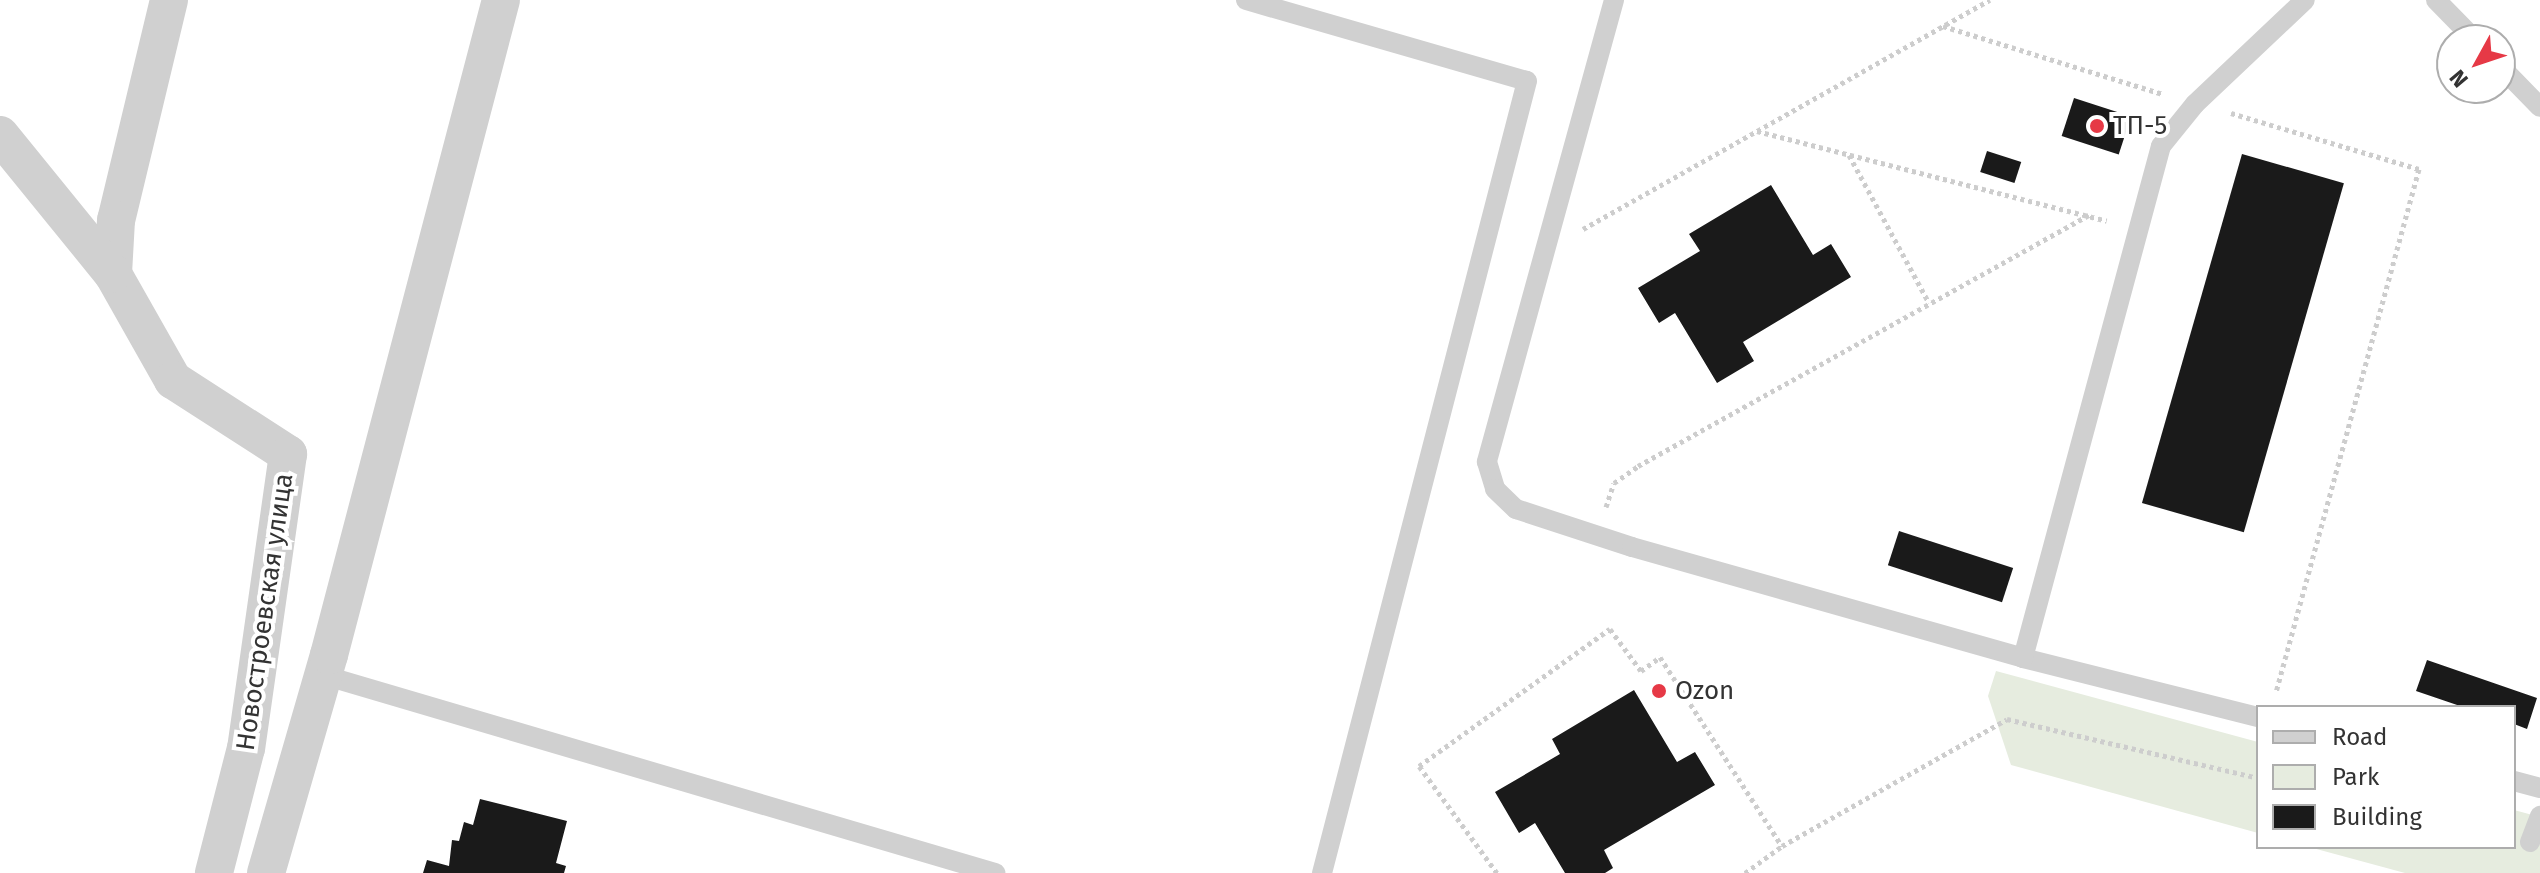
<!DOCTYPE html>
<html>
<head>
<meta charset="utf-8">
<style>
	body { margin:0 }
	#map { position:relative; width:2540px; height:873px; overflow:hidden; background:#fff; font-family:"Fira Sans",sans-serif }
	div>[style] { position:absolute }
	.green>* { inset:0; background:#e6ecdf }
	.building>* { inset:0; background:#1a1a1a; transform-origin:0 0 }
	.path>* { height:5px; margin-top:-2.5px; transform-origin:0; background:repeating-linear-gradient(90deg,#cdcdcd 0 4px,transparent 0 8px) }
	.service>* { height:20px; margin:-10px; padding:0 10px; transform-origin:10px; border-radius:10px; background:#d0d0d0 }
	.minor>* { height:38px; margin:-19px; padding:0 19px; transform-origin:19px; border-radius:19px; background:#d0d0d0 }
	.dots>* { width:22px; height:22px; translate:-50% -50%; box-sizing:border-box; border:4px solid #fff; border-radius:50% }
	span { translate:-50% -50%; white-space:nowrap; text-align:center; line-height:1.15; -webkit-text-stroke:8px #fff; paint-order:stroke }
	.poi-label { font-size:26px; color:#333 }
	.left { translate:0 -50%; text-align:left }
	.street-label { font-size:26px; color:#333 }
	.legend { position:absolute; left:2256px; top:705px; width:260px; height:144px; box-sizing:border-box; background:#fff; border:2px solid #adadad; margin:0; padding:10px 14px; list-style:none; font-size:24px; color:#333 }
	.legend li { display:flex; align-items:center; gap:16px; height:40px }
	.legend b { width:40px; border:2px solid #adadad }
	.north { position:absolute; left:2436px; top:24px; width:80px; height:80px; box-sizing:border-box; background:#fff; border:2px solid #adadad; border-radius:50%; rotate:230deg; font-size:22px; font-weight:700; line-height:32px; text-align:center; color:#333 }
	.north::after { content:''; display:block; margin:auto; width:28px; height:36px; background:#e63946; clip-path:polygon(50% 0,100% 100%,50% 72%,0 100%) }
</style>
</head>
<body>
<div id="map">
	<div class="green">
		<div style="clip-path:polygon(1996px 671px,2258px 742px,2258px 833px,2011px 765px,1988px 696px)"></div>
		<div style="clip-path:polygon(2514px 810px,2540px 817px,2540px 873px,2405px 873px,2309px 847px,2514px 847px)"></div>
	</div>
	<div class="building">
		<div style="left:2074px;top:98px;width:60px;height:40px;rotate:18deg"></div>
		<div style="left:1987px;top:151px;width:36px;height:22px;rotate:18deg"></div>
		<div style="left:2242px;top:154px;width:106px;height:363px;rotate:16deg"></div>
		<div style="clip-path:polygon(1771px 185px,1813px 255px,1831px 244px,1851px 277px,1743px 342px,1754px 361px,1717px 383px,1675px 313px,1659px 323px,1638px 288px,1700px 251px,1689px 234px)"></div>
		<div style="left:1899px;top:531px;width:120px;height:36px;rotate:18deg"></div>
		<div style="clip-path:polygon(2427px 660px,2537px 698px,2527px 729px,2514px 724px,2514px 707px,2463px 707px,2416px 691px)"></div>
		<div style="clip-path:polygon(1634px 690px,1677px 762px,1695px 752px,1715px 785px,1604px 850px,1613px 868px,1605px 873px,1565px 873px,1535px 823px,1519px 833px,1495px 792px,1560px 754px,1552px 739px)"></div>
		<div style="clip-path:polygon(480px 799px,567px 821px,556px 863px,566px 866px,564px 873px,423px 873px,427px 860px,449px 866px,452px 840px,459px 841px,464px 822px,473px 825px)"></div>
	</div>
	<div class="path">
		<div style="left:1943px;top:26px;width:230px;rotate:17.2deg"></div>
		<div style="left:2231px;top:113px;width:196px;rotate:16.6deg"></div>
		<div style="left:2419px;top:169px;width:542px;rotate:105.29deg"></div>
		<div style="left:1757px;top:131px;width:361px;rotate:14.4deg"></div>
		<div style="left:1849px;top:155px;width:168px;rotate:61.6deg"></div>
		<div style="left:1583px;top:229px;width:467px;rotate:-29.4deg"></div>
		<div style="left:1606px;top:507px;width:25px;rotate:-72deg"></div>
		<div style="left:1614px;top:483px;width:29px;rotate:-35deg"></div>
		<div style="left:1638px;top:466px;width:516px;rotate:-29.1deg"></div>
		<div style="left:1497px;top:873px;width:132px;rotate:-126.1deg"></div>
		<div style="left:1419px;top:766px;width:235px;rotate:-35.7deg"></div>
		<div style="left:1610px;top:629px;width:52px;rotate:53.6deg"></div>
		<div style="left:1641px;top:671px;width:24px;rotate:-36deg"></div>
		<div style="left:1660px;top:657px;width:225px;rotate:57.2deg"></div>
		<div style="left:1782px;top:846px;width:258px;rotate:-29.4deg"></div>
		<div style="left:2007px;top:719px;width:258px;rotate:13.2deg"></div>
		<div style="left:1745px;top:873px;width:46px;rotate:-36.1deg"></div>
	</div>
	<div class="service">
		<div style="left:1246px;top:0;width:292px;rotate:16.1deg"></div>
		<div style="left:1527px;top:81px;width:818px;rotate:104.51deg"></div>
		<div style="left:1614px;top:0;width:479px;rotate:105.4deg"></div>
		<div style="left:1487px;top:462px;width:28px;rotate:73deg"></div>
		<div style="left:1495px;top:489px;width:29px;rotate:44deg"></div>
		<div style="left:1516px;top:509px;width:122px;rotate:18.1deg"></div>
		<div style="left:1632px;top:547px;width:406px;rotate:15.8deg"></div>
		<div style="left:2023px;top:658px;width:242px;rotate:14.1deg"></div>
		<div style="left:2436px;top:0;width:56px;rotate:45.7deg"></div>
		<div style="left:2500px;top:66px;width:57px;rotate:45.7deg"></div>
		<div style="left:2023px;top:658px;width:530px;rotate:-74.92deg"></div>
		<div style="left:2161px;top:146px;width:54px;rotate:-51deg"></div>
		<div style="left:2195px;top:104px;width:151px;rotate:-43.4deg"></div>
		<div style="left:323px;top:675px;width:701px;rotate:16.42deg"></div>
		<div style="left:2514px;top:781px;width:27px;rotate:15deg"></div>
		<div style="left:2530px;top:842px;width:28px;rotate:-69deg"></div>
	</div>
	<div class="minor">
		<div style="left:169px;top:0;width:226px;rotate:103.5deg"></div>
		<div style="left:116px;top:220px;width:54px;rotate:93.2deg"></div>
		<div style="left:113px;top:274px;width:122px;rotate:60.5deg"></div>
		<div style="left:173px;top:380px;width:137px;rotate:32.8deg"></div>
		<div style="left:288px;top:454px;width:297px;rotate:98.1deg"></div>
		<div style="left:246px;top:748px;width:129px;rotate:104.4deg"></div>
		<div style="left:0;top:135px;width:179px;rotate:50.9deg"></div>
		<div style="left:266px;top:873px;width:227px;rotate:-73.9deg"></div>
		<div style="left:329px;top:655px;width:677px;rotate:-75.29deg"></div>
	</div>
	<div class="dots">
		<div style="left:2097px;top:126px;background:#e63946"></div>
		<div style="left:1659px;top:691px;background:#e63946"></div>
	</div>
	<div class="poi-label">
		<span class="left" style="left:2113px;top:126px">ТП-5</span>
		<span class="left" style="left:1675px;top:691px">Ozon</span>
	</div>
	<div class="street-label">
		<span style="left:265px;top:612px;rotate:-82deg">Новостроевская улица</span>
	</div>
	<ul class="legend">
	<li><b style="height:10px;background:#d0d0d0"></b>Road</li>
	<li><b style="height:22px;background:#e6ecdf"></b>Park</li>
	<li><b style="height:22px;background:#1a1a1a"></b>Building</li>
	</ul>
	<div class="north">N</div>
</div>
</body>
</html>
